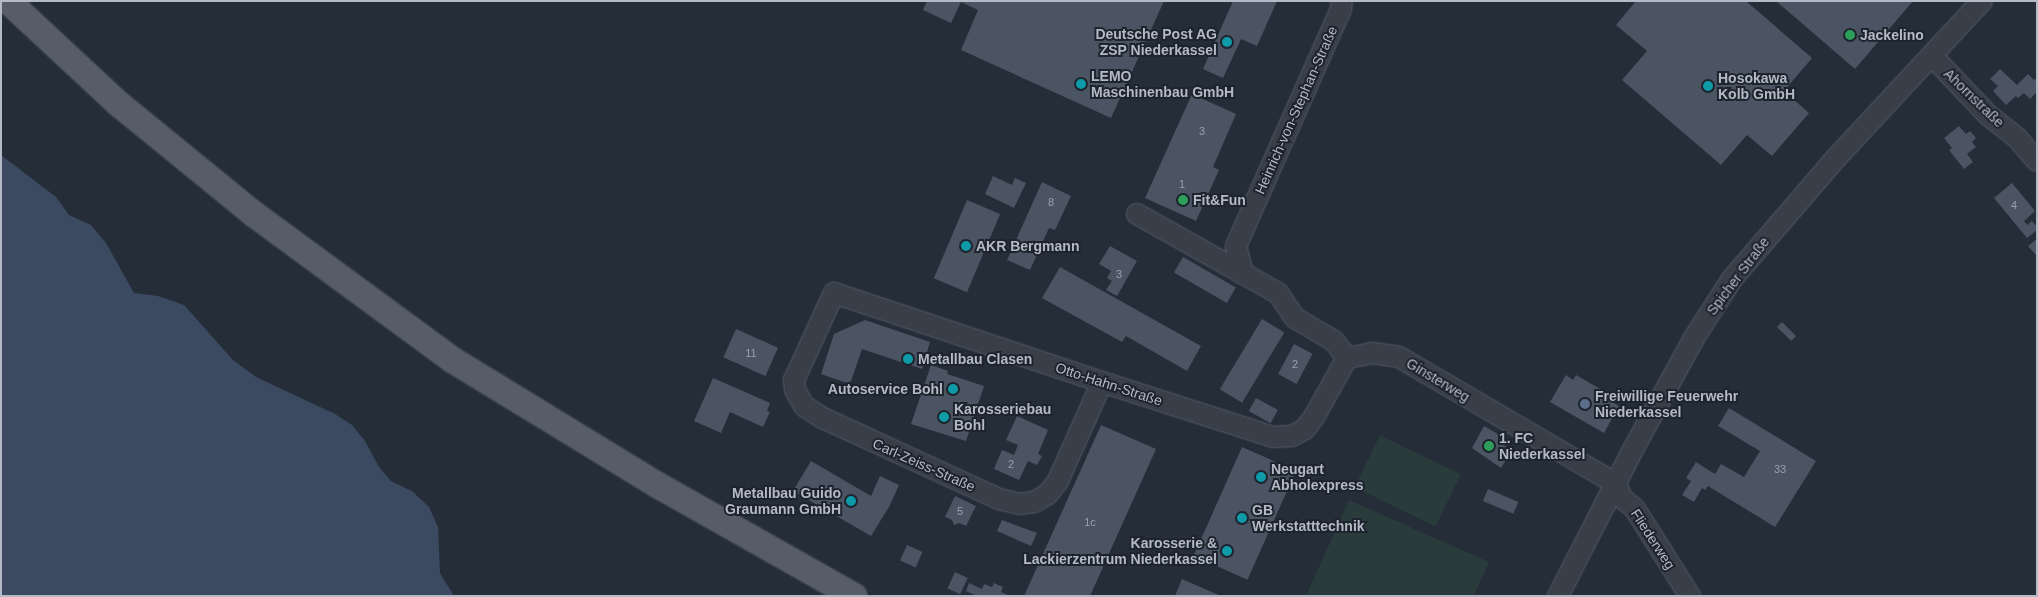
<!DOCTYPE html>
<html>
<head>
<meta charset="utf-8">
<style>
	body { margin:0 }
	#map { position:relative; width:2038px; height:597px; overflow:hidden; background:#242d38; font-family:Arial,sans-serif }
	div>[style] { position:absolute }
	.green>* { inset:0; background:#293b3b; transform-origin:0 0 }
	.water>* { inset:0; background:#3b4a60 }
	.building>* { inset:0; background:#4b5462; transform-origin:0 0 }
	.roads { filter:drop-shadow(0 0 1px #565c67) drop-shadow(0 0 1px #565c67) }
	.minor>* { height:20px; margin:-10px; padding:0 10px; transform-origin:10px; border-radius:10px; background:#383f49 }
	.major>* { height:25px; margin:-12.5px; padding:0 12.5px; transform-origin:12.5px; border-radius:12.5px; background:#565d69 }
	.dots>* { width:14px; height:14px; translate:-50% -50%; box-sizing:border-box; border:2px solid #1d242e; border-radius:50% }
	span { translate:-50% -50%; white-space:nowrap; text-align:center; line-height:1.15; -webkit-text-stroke:4px #1d242e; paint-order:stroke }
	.number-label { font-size:11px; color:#99a0ac }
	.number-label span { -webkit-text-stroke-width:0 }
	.poi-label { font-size:14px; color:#b3b9c5; font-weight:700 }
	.right { translate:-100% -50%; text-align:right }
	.left { translate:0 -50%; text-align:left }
	.street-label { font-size:14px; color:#b3b9c5 }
	.frame { position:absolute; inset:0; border:2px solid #b3b9c5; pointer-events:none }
</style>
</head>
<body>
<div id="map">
	<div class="green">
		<div style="left:1380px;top:435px;width:90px;height:58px;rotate:26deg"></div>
		<div style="clip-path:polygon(1349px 500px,1489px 562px,1474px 596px,1306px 596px)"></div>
	</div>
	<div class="water">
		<div style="clip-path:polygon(1px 155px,56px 197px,69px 215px,91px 225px,106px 243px,134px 293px,158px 296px,184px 305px,233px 360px,256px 377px,335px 414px,352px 425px,365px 441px,379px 467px,391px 481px,412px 491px,429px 507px,438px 527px,440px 573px,454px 596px,1px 596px)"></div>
	</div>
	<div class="building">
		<div style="clip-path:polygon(927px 1px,1164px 1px,1111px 118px,961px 50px,978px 10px,961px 2px,951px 23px,923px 10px)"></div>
		<div style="clip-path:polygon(1233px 1px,1277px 1px,1257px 46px,1241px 39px,1223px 78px,1203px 69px)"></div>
		<div style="clip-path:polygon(1636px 1px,1746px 1px,1812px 58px,1784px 91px,1809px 113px,1772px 156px,1747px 135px,1721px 165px,1622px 80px,1647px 51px,1616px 25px)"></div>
		<div style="clip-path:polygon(1776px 1px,1913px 1px,1855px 69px)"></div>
		<div style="clip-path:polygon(2000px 69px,2017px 85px,2028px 74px,2034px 80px,2037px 78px,2037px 92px,2030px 99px,2024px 93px,2018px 98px,2016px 96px,2006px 105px,1993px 91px,1998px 86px,1990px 79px)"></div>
		<div style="clip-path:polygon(1192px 94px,1236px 114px,1213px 167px,1219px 170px,1196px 221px,1145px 198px)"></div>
		<div style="clip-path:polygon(1959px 126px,1966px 134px,1970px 131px,1976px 138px,1972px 142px,1976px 147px,1967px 154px,1973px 162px,1964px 169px,1949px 150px,1952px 148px,1944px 138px)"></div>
		<div style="clip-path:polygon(993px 176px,1012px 185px,1015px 178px,1026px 183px,1014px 208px,985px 194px)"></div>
		<div style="clip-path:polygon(1042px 182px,1071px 196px,1055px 230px,1049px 228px,1030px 270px,1007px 260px)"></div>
		<div style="clip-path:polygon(2012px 183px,2035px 211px,2024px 221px,2027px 225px,2032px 221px,2037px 227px,2037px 230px,2027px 238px,1994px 198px)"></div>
		<div style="left:967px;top:200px;width:36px;height:85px;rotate:23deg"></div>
		<div style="clip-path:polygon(2037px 239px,2037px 256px,2028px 246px)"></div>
		<div style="clip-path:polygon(1110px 246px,1137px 261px,1117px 296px,1106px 290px,1112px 281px,1107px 278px,1111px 271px,1099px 264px)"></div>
		<div style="left:1183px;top:257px;width:61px;height:18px;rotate:30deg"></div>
		<div style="clip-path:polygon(1060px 267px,1201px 346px,1187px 371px,1126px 336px,1122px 342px,1042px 298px)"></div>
		<div style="left:1262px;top:319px;width:26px;height:82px;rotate:31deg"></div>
		<div style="clip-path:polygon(865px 320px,930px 342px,922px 369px,862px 349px,850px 384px,821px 374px,834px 334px)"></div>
		<div style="left:1782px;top:322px;width:20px;height:7px;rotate:45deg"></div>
		<div style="left:736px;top:329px;width:46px;height:31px;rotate:24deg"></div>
		<div style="left:1294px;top:344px;width:21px;height:34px;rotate:28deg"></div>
		<div style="clip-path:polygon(931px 365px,948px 371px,947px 374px,984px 386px,966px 441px,911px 424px)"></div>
		<div style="clip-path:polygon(1566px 375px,1573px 380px,1576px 375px,1614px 397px,1611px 401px,1619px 406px,1604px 433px,1550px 402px)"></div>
		<div style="clip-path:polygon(713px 378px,770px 403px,767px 411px,770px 412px,763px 427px,730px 412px,721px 433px,694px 421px)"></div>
		<div style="left:1256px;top:398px;width:25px;height:15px;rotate:29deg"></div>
		<div style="clip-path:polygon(1729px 408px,1816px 461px,1775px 527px,1708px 486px,1705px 490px,1702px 488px,1694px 502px,1682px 495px,1691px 481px,1686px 478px,1696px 462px,1715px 474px,1721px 464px,1744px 477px,1760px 451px,1718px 426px)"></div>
		<div style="clip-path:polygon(1017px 416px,1048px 430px,1038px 454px,1042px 456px,1037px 465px,1028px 461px,1019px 480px,994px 469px,1002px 450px,1014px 455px,1018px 445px,1006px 440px)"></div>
		<div style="clip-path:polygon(1101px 425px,1156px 449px,1090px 596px,1024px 596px)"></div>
		<div style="clip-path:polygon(1484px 426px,1503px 437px,1500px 443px,1512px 450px,1501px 468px,1472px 448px)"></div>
		<div style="left:1242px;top:447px;width:59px;height:119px;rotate:24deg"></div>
		<div style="clip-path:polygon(811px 461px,871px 496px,880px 476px,899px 485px,889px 507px,871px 536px,793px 491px)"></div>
		<div style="left:1488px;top:489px;width:33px;height:13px;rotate:23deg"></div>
		<div style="clip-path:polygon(955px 496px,976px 506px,966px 526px,959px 523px,954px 525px,952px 520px,945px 517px)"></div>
		<div style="clip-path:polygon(1002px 520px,1037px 533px,1031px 546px,997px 531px)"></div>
		<div style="left:907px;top:545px;width:17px;height:17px;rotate:24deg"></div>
		<div style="left:955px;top:572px;width:14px;height:18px;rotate:25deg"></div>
		<div style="clip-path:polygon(1182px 579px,1221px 596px,1175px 596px)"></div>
		<div style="clip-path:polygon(969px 583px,982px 589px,984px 584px,992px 587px,994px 583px,1003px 587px,1001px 592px,1010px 596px,977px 596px,966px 591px)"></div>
	</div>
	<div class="roads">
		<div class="minor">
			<div style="left:1932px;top:56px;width:81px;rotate:46.5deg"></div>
			<div style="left:1988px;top:115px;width:37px;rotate:38deg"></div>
			<div style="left:2017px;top:138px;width:30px;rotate:49deg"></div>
			<div style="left:1137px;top:214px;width:162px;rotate:29.3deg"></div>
			<div style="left:1278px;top:293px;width:30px;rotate:56deg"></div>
			<div style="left:1295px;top:318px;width:45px;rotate:30.5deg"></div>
			<div style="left:1334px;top:341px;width:21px;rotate:53deg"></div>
			<div style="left:1243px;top:274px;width:29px;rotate:-104deg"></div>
			<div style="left:1236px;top:246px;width:259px;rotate:-66.1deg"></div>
			<div style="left:1341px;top:9px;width:8px;rotate:-83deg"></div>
			<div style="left:1347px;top:358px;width:25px;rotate:-11deg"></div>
			<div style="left:1372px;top:353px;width:27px;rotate:8deg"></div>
			<div style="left:1399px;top:357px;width:251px;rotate:30.3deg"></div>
			<div style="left:1616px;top:484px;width:15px;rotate:67deg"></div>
			<div style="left:1622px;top:498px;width:17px;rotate:40deg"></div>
			<div style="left:1635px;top:509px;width:103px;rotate:57.7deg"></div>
			<div style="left:1102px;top:382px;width:108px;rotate:114deg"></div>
			<div style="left:1058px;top:481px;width:16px;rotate:128deg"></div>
			<div style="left:1048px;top:494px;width:16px;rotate:150deg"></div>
			<div style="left:1034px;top:502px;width:14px;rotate:172deg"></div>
			<div style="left:1020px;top:504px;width:22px;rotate:-167deg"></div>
			<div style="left:999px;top:499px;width:196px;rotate:-155.3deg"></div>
			<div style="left:821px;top:417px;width:20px;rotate:-147deg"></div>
			<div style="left:804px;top:406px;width:18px;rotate:-119deg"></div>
			<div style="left:795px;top:390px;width:10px;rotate:-96deg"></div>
			<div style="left:794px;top:380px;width:96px;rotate:-65.3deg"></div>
			<div style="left:834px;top:293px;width:282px;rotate:18.4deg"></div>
			<div style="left:1102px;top:382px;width:180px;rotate:17.8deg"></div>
			<div style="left:1273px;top:437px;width:19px;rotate:-3deg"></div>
			<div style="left:1292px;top:436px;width:15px;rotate:-28deg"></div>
			<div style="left:1305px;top:429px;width:15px;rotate:-53deg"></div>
			<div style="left:1314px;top:417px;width:68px;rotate:-60.8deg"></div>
			<div style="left:1558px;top:596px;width:158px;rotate:-62.9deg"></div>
			<div style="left:1630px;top:455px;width:133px;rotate:-61.3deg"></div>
			<div style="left:1694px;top:338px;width:70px;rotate:-57.2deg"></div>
			<div style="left:1732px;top:279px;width:161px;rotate:-49.3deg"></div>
			<div style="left:1837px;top:157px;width:213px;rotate:-47.1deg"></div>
		</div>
		<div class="major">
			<div style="left:8px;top:1px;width:151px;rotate:42.9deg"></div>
			<div style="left:119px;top:104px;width:174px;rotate:39.2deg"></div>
			<div style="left:254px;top:214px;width:247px;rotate:36.3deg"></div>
			<div style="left:453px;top:360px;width:240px;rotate:31.4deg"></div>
			<div style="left:658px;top:485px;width:225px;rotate:29.5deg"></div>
		</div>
	</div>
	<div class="dots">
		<div style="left:1850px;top:35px;background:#2e9e5b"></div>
		<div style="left:1227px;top:42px;background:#0f9aa8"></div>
		<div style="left:1081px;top:84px;background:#0f9aa8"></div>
		<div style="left:1708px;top:86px;background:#0f9aa8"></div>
		<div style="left:1183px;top:200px;background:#2e9e5b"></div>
		<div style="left:966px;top:246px;background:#0f9aa8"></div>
		<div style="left:908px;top:359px;background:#0f9aa8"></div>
		<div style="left:953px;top:389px;background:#0f9aa8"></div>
		<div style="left:1585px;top:404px;background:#5c6f8a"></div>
		<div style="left:944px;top:417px;background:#0f9aa8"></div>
		<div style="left:1489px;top:446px;background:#2e9e5b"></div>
		<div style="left:1261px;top:477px;background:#0f9aa8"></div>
		<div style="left:851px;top:501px;background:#0f9aa8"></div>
		<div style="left:1242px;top:518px;background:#0f9aa8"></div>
		<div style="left:1227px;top:551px;background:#0f9aa8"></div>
	</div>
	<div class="number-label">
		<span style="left:1202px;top:131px">3</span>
		<span style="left:1182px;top:184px">1</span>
		<span style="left:1051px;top:202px">8</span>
		<span style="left:2014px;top:205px">4</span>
		<span style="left:1119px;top:274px">3</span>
		<span style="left:751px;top:353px">11</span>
		<span style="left:1295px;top:364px">2</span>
		<span style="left:1011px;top:464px">2</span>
		<span style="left:1780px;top:469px">33</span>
		<span style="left:960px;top:511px">5</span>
		<span style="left:1090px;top:522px">1c</span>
	</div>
	<div class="poi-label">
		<span class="right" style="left:1217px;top:42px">Deutsche Post AG<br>ZSP Niederkassel</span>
		<span class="left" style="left:1860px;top:35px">Jackelino</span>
		<span class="left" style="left:1091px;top:84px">LEMO<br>Maschinenbau GmbH</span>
		<span class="left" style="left:1718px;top:86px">Hosokawa<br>Kolb GmbH</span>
		<span class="left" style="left:1193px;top:200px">Fit&amp;Fun</span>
		<span class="left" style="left:976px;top:246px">AKR Bergmann</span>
		<span class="left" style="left:918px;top:359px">Metallbau Clasen</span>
		<span class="right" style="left:943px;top:389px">Autoservice Bohl</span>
		<span class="left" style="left:1595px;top:404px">Freiwillige Feuerwehr<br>Niederkassel</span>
		<span class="left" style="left:954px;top:417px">Karosseriebau<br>Bohl</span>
		<span class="left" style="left:1499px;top:446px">1. FC<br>Niederkassel</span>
		<span class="left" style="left:1271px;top:477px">Neugart<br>Abholexpress</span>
		<span class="right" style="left:841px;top:501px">Metallbau Guido<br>Graumann GmbH</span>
		<span class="left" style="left:1252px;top:518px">GB<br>Werkstatttechnik</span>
		<span class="right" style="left:1217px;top:551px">Karosserie &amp;<br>Lackierzentrum Niederkassel</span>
	</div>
	<div class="street-label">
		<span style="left:1974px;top:98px;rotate:44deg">Ahornstraße</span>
		<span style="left:1296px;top:110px;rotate:-66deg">Heinrich-von-Stephan-Straße</span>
		<span style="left:1738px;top:276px;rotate:-53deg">Spicher Straße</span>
		<span style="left:1438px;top:380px;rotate:31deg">Ginsterweg</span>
		<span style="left:1109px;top:384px;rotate:18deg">Otto-Hahn-Straße</span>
		<span style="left:924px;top:465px;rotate:24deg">Carl-Zeiss-Straße</span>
		<span style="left:1653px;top:539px;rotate:57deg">Fliederweg</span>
	</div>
	<div class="frame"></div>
</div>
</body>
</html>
